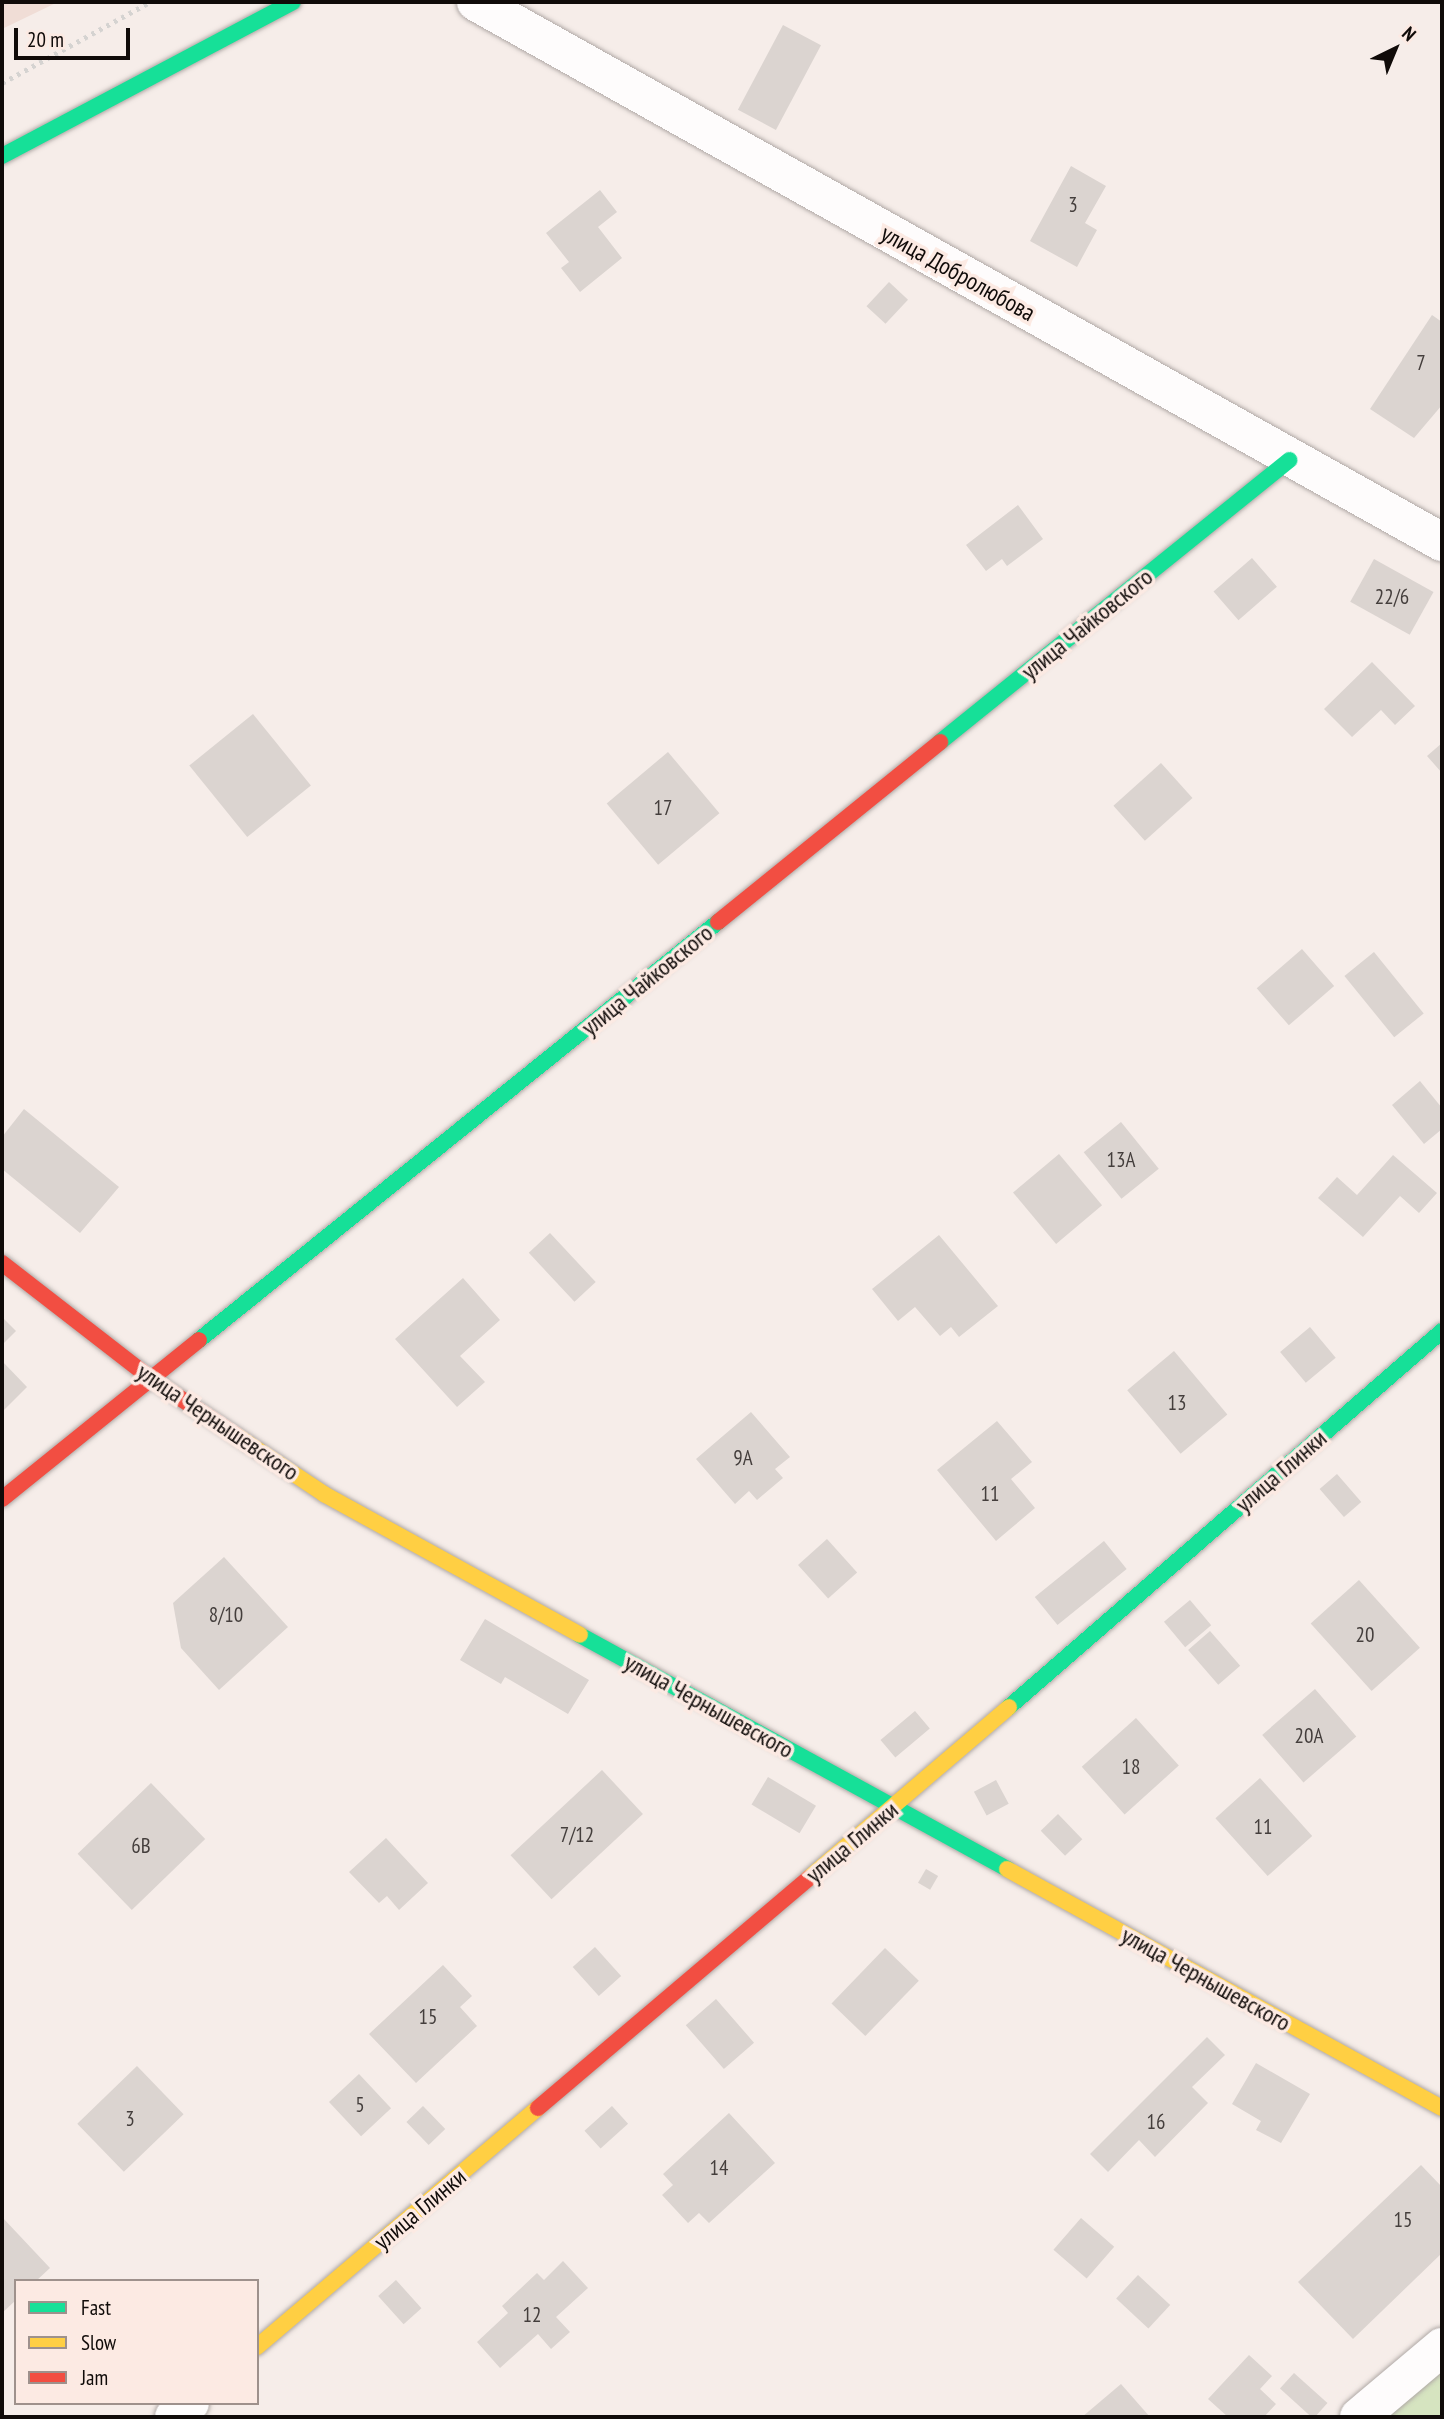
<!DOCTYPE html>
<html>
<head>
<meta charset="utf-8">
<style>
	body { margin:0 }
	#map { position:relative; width:1444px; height:2419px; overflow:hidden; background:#f6ede9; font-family:"PT Sans Narrow",sans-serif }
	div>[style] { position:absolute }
	.built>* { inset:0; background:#f0ddd6 }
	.green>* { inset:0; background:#d6e4c0 }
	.building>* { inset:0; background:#dbd4d0; transform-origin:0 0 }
	.path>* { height:4.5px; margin-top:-2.25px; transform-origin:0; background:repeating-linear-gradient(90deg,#d5d3d1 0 3.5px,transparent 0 8.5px) }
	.roads { filter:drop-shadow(0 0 2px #b0a9a6) drop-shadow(0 0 2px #b0a9a6) }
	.street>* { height:38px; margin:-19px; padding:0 19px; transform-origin:19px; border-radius:19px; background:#fefcfc }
	.fast>* { height:16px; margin:-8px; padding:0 8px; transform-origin:8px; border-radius:8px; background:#16e098 }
	.slow>* { height:16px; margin:-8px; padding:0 8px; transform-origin:8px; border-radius:8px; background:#ffcf43 }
	.jam>* { height:16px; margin:-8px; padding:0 8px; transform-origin:8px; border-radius:8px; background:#f24e42 }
	span { translate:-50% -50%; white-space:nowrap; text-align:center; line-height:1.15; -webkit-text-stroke:7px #fceae3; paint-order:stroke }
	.number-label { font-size:21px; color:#443e3c }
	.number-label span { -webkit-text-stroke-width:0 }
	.street-label { font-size:24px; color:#100b09 }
	.frame { position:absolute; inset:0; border:4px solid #100b09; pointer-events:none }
	.legend { position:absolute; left:14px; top:2279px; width:245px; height:126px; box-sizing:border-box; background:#fceae3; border:2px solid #9e918c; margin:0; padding:9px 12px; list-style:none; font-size:21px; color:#100b09 }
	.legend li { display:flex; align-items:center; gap:14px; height:35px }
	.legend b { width:35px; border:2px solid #9e918c }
	.north { position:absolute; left:1360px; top:14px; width:70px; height:70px; -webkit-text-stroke:5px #fceae3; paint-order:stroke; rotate:43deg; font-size:19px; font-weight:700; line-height:28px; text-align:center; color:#100b09 }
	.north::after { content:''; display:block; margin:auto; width:24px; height:32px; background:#100b09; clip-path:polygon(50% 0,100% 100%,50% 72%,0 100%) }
	.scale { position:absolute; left:14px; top:28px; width:116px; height:32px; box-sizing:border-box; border:4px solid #100b09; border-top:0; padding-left:9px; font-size:21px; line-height:24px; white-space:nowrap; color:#100b09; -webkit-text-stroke:5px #fceae3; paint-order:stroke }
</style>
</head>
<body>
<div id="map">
	<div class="built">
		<div style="clip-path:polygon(2px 2px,58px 2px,2px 29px)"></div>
	</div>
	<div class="green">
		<div style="clip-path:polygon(1442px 2347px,1442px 2417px,1361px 2417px)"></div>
	</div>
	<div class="building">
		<div style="left:783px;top:25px;width:43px;height:96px;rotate:28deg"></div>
		<div style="clip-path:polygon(1071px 166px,1106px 186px,1085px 223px,1097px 230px,1077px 267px,1030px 241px)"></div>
		<div style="clip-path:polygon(600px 190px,617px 212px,598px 227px,622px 258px,580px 292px,561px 268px,569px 262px,546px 233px)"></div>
		<div style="left:889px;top:282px;width:26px;height:33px;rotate:43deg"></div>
		<div style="clip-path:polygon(1432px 315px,1442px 322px,1442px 405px,1414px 438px,1370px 409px)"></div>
		<div style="clip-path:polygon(1018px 505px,1043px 539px,1007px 566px,1002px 559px,986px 571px,966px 545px)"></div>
		<div style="left:1252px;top:558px;width:38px;height:51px;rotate:49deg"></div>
		<div style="left:1374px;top:559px;width:68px;height:49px;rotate:29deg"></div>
		<div style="clip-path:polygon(1372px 662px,1415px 706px,1395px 725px,1381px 710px,1352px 737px,1324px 709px)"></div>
		<div style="left:253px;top:714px;width:92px;height:82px;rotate:51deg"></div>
		<div style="clip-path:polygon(1442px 743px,1442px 773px,1427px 756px)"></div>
		<div style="left:668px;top:752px;width:80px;height:80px;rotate:50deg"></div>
		<div style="left:1161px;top:763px;width:47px;height:64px;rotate:48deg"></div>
		<div style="left:1302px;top:949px;width:49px;height:60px;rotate:49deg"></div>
		<div style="left:1374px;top:952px;width:79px;height:38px;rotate:51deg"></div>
		<div style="clip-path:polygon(1420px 1081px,1442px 1108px,1442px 1129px,1424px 1144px,1392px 1105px)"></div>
		<div style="clip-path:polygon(24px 1109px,119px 1187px,80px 1233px,2px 1169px,2px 1137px)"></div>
		<div style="left:1121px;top:1122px;width:60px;height:48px;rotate:51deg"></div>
		<div style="left:1059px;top:1154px;width:67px;height:60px;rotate:50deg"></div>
		<div style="clip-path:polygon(1393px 1155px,1437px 1193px,1419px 1213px,1400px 1196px,1363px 1237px,1318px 1198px,1337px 1177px,1357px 1195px)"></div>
		<div style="left:550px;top:1233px;width:67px;height:29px;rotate:47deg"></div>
		<div style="clip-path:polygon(939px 1235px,998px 1306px,959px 1337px,951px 1327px,940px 1336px,915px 1307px,898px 1321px,872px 1289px)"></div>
		<div style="clip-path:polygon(463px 1278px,500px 1320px,460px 1356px,485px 1382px,457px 1407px,395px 1339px)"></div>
		<div style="clip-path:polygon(2px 1317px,16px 1331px,2px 1345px)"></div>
		<div style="left:1310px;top:1327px;width:40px;height:39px;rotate:50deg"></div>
		<div style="left:1174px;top:1351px;width:83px;height:61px;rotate:50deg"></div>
		<div style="clip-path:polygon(2px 1361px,27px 1387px,4px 1410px,2px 1407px)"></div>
		<div style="clip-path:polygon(751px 1412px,790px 1457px,775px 1469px,783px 1478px,757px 1500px,749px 1491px,735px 1504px,696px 1459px)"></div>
		<div style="clip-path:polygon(997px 1421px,1032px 1462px,1011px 1479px,1035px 1508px,996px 1541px,937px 1470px)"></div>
		<div style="left:1337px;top:1474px;width:37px;height:23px;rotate:49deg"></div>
		<div style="left:827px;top:1539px;width:45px;height:39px;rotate:48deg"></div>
		<div style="left:1104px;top:1541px;width:36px;height:89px;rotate:51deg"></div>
		<div style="clip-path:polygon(224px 1557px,288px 1627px,219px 1690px,181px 1648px,173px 1603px)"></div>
		<div style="left:1359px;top:1580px;width:91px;height:65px;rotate:48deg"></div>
		<div style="left:1190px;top:1600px;width:33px;height:34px;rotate:50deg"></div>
		<div style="clip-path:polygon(485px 1619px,589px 1680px,568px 1714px,505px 1677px,501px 1684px,460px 1660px)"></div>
		<div style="left:1210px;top:1631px;width:46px;height:29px;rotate:49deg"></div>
		<div style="left:1315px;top:1689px;width:63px;height:70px;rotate:49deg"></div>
		<div style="left:915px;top:1711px;width:23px;height:45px;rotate:50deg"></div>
		<div style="left:1136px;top:1718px;width:64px;height:73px;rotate:48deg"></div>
		<div style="left:602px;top:1770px;width:60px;height:125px;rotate:47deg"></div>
		<div style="left:768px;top:1777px;width:56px;height:32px;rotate:31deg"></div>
		<div style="left:1260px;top:1778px;width:78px;height:60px;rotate:48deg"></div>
		<div style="left:996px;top:1780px;width:27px;height:25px;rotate:62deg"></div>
		<div style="left:151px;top:1783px;width:78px;height:102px;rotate:46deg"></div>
		<div style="left:1058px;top:1814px;width:35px;height:24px;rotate:46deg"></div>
		<div style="clip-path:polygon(386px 1838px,428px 1883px,399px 1910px,387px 1896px,379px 1903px,349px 1872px)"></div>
		<div style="left:926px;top:1869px;width:14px;height:16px;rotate:30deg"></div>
		<div style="left:595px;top:1947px;width:39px;height:30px;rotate:48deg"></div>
		<div style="left:885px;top:1948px;width:47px;height:77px;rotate:44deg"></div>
		<div style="clip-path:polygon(443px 1965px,472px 1996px,460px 2007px,477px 2026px,416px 2083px,369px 2034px)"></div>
		<div style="left:716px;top:1999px;width:58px;height:40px;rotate:49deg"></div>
		<div style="clip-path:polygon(1207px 2037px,1225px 2055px,1192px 2087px,1208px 2103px,1155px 2157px,1139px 2140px,1108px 2172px,1090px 2154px)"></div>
		<div style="clip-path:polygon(1256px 2063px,1310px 2094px,1281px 2143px,1256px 2130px,1261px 2121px,1232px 2104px)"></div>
		<div style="left:137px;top:2066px;width:67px;height:83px;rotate:46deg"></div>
		<div style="left:359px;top:2074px;width:47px;height:41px;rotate:47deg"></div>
		<div style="left:423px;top:2106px;width:32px;height:23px;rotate:46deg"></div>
		<div style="left:612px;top:2106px;width:24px;height:37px;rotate:48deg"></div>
		<div style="clip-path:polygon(729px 2113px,775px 2163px,709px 2223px,699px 2213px,688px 2223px,662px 2195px,673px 2185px,663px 2174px)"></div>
		<div style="clip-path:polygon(1421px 2165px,1442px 2187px,1442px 2253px,1353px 2339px,1298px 2282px)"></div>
		<div style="clip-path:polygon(2px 2217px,50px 2268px,36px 2281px,16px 2281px,16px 2300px,2px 2313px)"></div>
		<div style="left:1081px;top:2218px;width:44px;height:42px;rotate:41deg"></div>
		<div style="clip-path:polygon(563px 2261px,588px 2288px,556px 2317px,570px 2332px,551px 2349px,538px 2334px,500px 2368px,477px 2342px,508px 2313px,502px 2306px,537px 2273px,544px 2280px)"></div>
		<div style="left:1138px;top:2275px;width:44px;height:32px;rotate:43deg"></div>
		<div style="left:396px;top:2280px;width:38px;height:24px;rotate:48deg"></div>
		<div style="clip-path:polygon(1249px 2355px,1272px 2376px,1260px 2389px,1276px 2404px,1264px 2417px,1228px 2417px,1208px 2399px)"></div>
		<div style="left:1294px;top:2373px;width:45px;height:21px;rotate:42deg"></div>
		<div style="clip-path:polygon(1121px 2384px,1150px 2417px,1082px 2417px)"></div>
	</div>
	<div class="path">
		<div style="left:2px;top:83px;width:169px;rotate:-28.7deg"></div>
	</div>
	<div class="roads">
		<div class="street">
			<div style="left:476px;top:2px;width:1107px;rotate:29.21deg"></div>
			<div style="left:174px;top:2417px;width:21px;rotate:-41deg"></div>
			<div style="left:1359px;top:2417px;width:109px;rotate:-40.1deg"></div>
		</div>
		<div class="fast">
			<div style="left:2px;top:156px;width:329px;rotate:-27.9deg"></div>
			<div style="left:940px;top:742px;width:449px;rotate:-38.9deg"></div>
			<div style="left:199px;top:1340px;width:666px;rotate:-38.85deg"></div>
			<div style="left:580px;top:1635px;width:487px;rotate:28.7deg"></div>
			<div style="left:1009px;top:1707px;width:573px;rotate:-40.97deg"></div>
		</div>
		<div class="slow">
			<div style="left:237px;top:1436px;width:105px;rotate:33.7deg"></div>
			<div style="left:324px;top:1494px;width:292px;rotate:28.8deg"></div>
			<div style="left:1007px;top:1869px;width:496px;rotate:28.8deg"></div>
			<div style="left:809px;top:1878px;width:263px;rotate:-40.5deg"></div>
			<div style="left:257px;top:2347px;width:369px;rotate:-40.4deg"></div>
		</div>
		<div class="jam">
			<div style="left:718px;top:922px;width:286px;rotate:-39deg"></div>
			<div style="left:2px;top:1263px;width:191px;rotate:37.8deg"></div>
			<div style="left:153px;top:1380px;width:101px;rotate:33.7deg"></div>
			<div style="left:2px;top:1499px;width:253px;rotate:-38.9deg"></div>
			<div style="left:538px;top:2108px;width:355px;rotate:-40.3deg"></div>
		</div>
	</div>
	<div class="number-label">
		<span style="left:1073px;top:205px">3</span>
		<span style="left:1421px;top:363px">7</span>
		<span style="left:1392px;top:597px">22/6</span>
		<span style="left:663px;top:808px">17</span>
		<span style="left:1121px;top:1160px">13А</span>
		<span style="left:1177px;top:1403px">13</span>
		<span style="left:743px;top:1458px">9А</span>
		<span style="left:990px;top:1494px">11</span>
		<span style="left:226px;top:1615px">8/10</span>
		<span style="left:1365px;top:1635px">20</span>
		<span style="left:1309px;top:1736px">20А</span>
		<span style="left:1131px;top:1767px">18</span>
		<span style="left:1263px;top:1827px">11</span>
		<span style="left:577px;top:1835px">7/12</span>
		<span style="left:141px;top:1846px">6В</span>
		<span style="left:428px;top:2017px">15</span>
		<span style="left:360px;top:2105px">5</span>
		<span style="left:130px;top:2119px">3</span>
		<span style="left:1156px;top:2122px">16</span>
		<span style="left:719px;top:2168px">14</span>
		<span style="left:1403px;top:2220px">15</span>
		<span style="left:532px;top:2315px">12</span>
	</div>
	<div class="street-label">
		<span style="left:958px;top:273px;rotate:29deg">улица Добролюбова</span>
		<span style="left:1087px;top:624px;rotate:-39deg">улица Чайковского</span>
		<span style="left:647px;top:980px;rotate:-39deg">улица Чайковского</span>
		<span style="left:218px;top:1422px;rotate:34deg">улица Чернышевского</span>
		<span style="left:1281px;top:1471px;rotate:-41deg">улица Глинки</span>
		<span style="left:709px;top:1706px;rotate:29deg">улица Чернышевского</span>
		<span style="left:852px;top:1842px;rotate:-40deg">улица Глинки</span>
		<span style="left:1206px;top:1979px;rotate:29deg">улица Чернышевского</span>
		<span style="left:420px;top:2209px;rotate:-40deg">улица Глинки</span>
	</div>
	<div class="frame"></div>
	<ul class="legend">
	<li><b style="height:9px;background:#16e098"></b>Fast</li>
	<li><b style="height:9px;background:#ffcf43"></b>Slow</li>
	<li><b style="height:9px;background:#f24e42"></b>Jam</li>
	</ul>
	<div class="north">N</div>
	<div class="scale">20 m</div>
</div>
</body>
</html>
